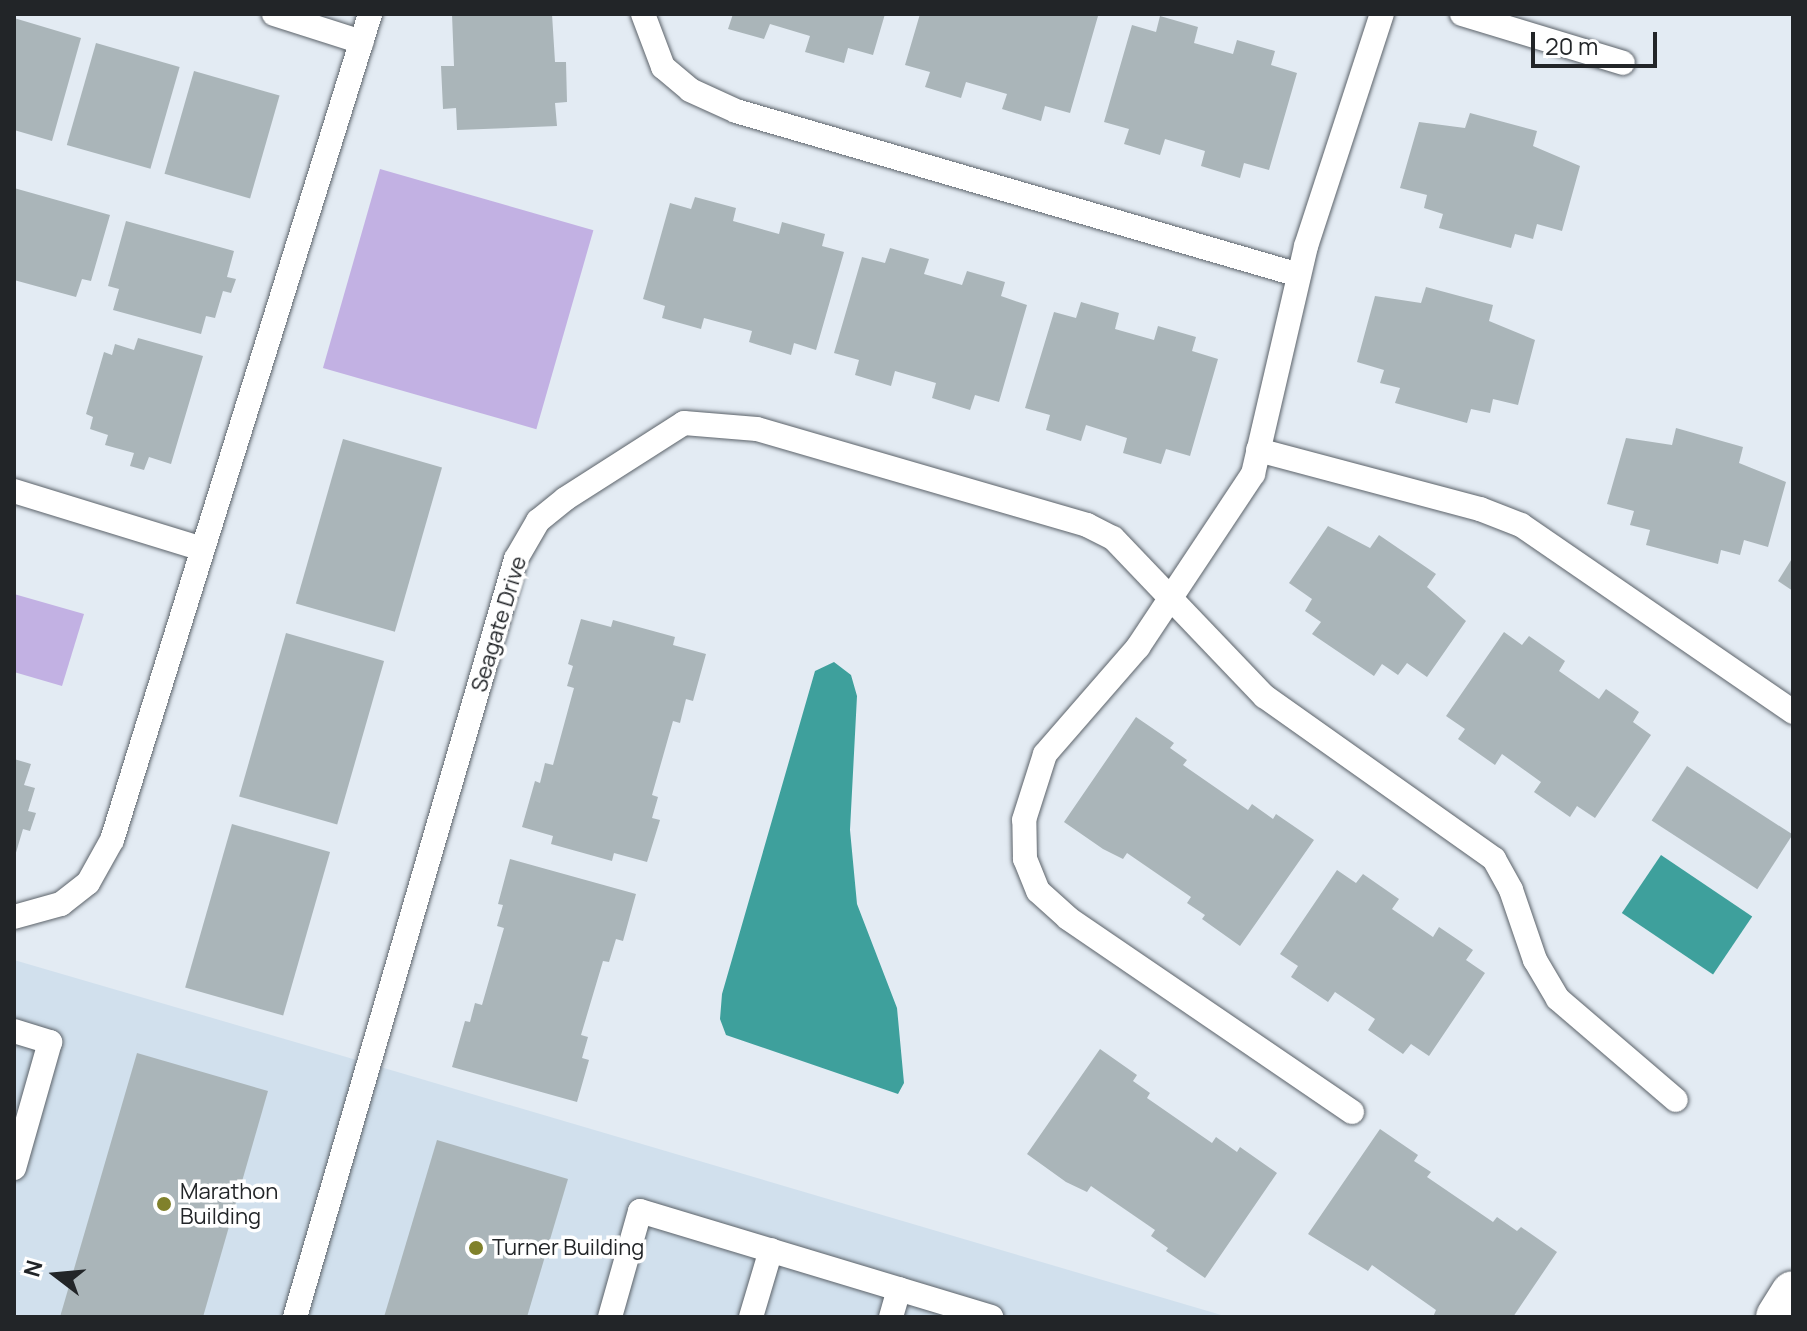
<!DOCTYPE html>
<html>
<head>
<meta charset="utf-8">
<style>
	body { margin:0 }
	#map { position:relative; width:1807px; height:1331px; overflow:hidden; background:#e3ebf3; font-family:Manrope,sans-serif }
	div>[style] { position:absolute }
	.built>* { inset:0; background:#d1e0ed }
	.green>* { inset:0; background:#c2b1e3; transform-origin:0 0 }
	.water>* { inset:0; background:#3ea09c; transform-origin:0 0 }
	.building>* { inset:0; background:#aab5b9; transform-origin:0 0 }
	.roads { filter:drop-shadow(0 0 2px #5c636a) drop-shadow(0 0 2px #5c636a) }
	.lane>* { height:24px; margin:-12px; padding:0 12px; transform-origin:12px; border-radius:12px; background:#fff }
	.secondary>* { height:44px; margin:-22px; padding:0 22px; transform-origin:22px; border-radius:22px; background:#fff }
	.dots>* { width:22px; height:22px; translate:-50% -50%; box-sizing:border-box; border:4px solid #fff; border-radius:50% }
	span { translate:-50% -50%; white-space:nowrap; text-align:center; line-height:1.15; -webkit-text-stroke:7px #fff; paint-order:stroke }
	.street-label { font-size:22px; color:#222528 }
	.poi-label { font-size:22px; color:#222528 }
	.left { translate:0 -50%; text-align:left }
	.frame { position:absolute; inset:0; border:16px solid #222528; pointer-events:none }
	.north { position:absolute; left:16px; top:1235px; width:80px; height:80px; -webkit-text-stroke:6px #fff; paint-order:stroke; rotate:286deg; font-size:22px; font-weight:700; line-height:32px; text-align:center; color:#222528 }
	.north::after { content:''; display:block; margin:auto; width:28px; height:36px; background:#222528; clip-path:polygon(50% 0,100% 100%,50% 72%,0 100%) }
	.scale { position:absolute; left:1531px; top:32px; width:126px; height:36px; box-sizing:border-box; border:4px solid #222528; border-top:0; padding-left:10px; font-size:24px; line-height:28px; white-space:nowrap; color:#222528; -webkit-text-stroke:6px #fff; paint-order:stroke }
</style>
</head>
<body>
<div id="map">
	<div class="built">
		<div style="clip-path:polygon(14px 960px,401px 1073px,1228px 1317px,14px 1317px)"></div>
	</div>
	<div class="green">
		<div style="left:380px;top:169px;width:222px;height:207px;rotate:16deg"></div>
		<div style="clip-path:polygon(14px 594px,84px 614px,62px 686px,14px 672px)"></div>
	</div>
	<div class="water">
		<div style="clip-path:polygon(834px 662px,851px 675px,857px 696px,850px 830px,857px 904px,897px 1008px,904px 1083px,898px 1094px,726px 1035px,720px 1019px,722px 994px,815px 671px)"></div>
		<div style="left:1661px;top:855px;width:110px;height:70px;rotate:34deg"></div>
	</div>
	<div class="building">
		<div style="clip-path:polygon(452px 14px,552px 14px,555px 62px,566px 62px,567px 102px,555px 103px,557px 126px,457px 130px,456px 108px,443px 109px,441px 66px,454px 66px)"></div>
		<div style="clip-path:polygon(733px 14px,885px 14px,873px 55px,848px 48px,844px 63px,805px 52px,810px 36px,770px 24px,764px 39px,728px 29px)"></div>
		<div style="clip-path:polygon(920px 14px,1098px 16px,1070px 113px,1045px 106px,1041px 121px,1002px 109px,1007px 94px,966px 82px,961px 98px,925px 87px,930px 72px,905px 65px)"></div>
		<div style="clip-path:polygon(1160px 16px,1198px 27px,1194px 43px,1233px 54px,1237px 40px,1275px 51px,1271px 65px,1297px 73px,1269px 170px,1244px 163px,1240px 178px,1201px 166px,1205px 151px,1165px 139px,1160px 155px,1124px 144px,1129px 129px,1104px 122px,1132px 25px,1156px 32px)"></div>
		<div style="clip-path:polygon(14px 18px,81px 38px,52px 141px,14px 130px)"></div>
		<div style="left:96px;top:43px;width:87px;height:106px;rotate:16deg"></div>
		<div style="left:194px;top:71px;width:89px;height:107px;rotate:16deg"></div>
		<div style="clip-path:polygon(1470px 113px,1537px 131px,1533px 146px,1580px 166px,1562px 231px,1537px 224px,1533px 239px,1515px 234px,1511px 248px,1439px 228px,1443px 214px,1424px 208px,1427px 195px,1400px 188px,1419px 122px,1465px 128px)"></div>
		<div style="clip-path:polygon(14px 188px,110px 215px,91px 281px,82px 279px,76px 297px,14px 280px)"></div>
		<div style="clip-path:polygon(695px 197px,736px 208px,733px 221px,779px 234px,782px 222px,825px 234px,822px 246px,844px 252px,816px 350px,794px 343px,791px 355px,749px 342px,752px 331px,704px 318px,701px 329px,662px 318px,665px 306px,643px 299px,670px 203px,691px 209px)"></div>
		<div style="clip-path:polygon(126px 221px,234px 251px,227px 277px,236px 279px,231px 293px,223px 291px,215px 318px,206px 316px,201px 334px,113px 310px,119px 289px,108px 286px)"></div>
		<div style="clip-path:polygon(890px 248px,929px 259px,924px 274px,962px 285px,967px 271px,1005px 282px,1001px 296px,1027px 305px,999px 402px,975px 395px,970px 410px,932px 398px,936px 383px,895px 371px,891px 386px,855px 375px,859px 360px,834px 353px,862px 257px,885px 263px)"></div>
		<div style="clip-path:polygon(1426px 287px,1493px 305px,1489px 321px,1535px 340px,1518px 405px,1493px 399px,1490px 413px,1471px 409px,1467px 423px,1395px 403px,1400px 388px,1380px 383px,1384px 370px,1357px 362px,1375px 296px,1421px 303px)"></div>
		<div style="clip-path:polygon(1081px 302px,1119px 313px,1115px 329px,1154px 340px,1158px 326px,1196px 337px,1192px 351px,1218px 359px,1190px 456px,1166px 449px,1161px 464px,1123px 453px,1127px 438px,1086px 425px,1081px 441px,1046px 430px,1050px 415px,1025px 408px,1054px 312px,1076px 318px)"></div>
		<div style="clip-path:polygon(138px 338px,203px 356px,171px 464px,149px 457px,144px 470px,130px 466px,134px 453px,105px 445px,108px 435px,90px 429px,93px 417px,86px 414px,104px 352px,112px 355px,115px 344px,134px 350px)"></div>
		<div style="clip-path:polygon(1676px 428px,1743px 447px,1739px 463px,1786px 482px,1768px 547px,1744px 540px,1740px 555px,1721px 550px,1718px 564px,1646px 545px,1650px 530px,1630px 525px,1634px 511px,1607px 504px,1626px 438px,1672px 445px)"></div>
		<div style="left:343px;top:439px;width:103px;height:171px;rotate:16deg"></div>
		<div style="clip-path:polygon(1328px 526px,1370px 548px,1379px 535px,1436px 574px,1427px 587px,1466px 621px,1427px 677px,1407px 663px,1398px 675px,1382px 664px,1374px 676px,1312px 634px,1321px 622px,1305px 611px,1312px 599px,1289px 583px)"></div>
		<div style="clip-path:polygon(1793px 557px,1793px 591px,1778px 581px)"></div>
		<div style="clip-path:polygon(581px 619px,611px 627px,613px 620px,675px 637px,673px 645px,706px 654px,693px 701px,686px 699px,680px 723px,673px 721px,652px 795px,658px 797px,652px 818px,660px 820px,647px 862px,614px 853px,612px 861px,551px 844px,553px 836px,522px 827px,535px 781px,540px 783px,545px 763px,553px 765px,574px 688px,567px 686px,573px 666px,568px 664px)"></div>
		<div style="clip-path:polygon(1504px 632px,1522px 645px,1529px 636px,1565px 661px,1559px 671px,1599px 699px,1606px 689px,1639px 712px,1633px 722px,1651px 735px,1595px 818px,1577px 806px,1570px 817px,1534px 792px,1541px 782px,1502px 754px,1495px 765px,1458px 739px,1465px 729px,1446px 716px)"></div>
		<div style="left:286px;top:633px;width:102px;height:170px;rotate:16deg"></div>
		<div style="clip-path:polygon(1136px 717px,1174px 743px,1170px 748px,1187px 760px,1183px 765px,1248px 810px,1252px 804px,1273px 819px,1276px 814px,1314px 840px,1240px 946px,1202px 919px,1205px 915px,1187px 903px,1191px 897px,1127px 853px,1123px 859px,1103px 849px,1064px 822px)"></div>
		<div style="clip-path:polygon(14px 759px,31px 764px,24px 785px,35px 788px,28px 811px,36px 813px,30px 831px,23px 829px,15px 856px)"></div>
		<div style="left:1687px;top:766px;width:126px;height:65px;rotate:33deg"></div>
		<div style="left:232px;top:824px;width:102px;height:170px;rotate:16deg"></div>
		<div style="clip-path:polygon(510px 859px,636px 894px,623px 941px,616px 939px,609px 962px,603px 961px,581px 1035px,588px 1037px,582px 1058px,589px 1060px,577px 1102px,452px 1067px,465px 1021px,470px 1022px,475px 1003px,482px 1005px,504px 928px,497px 926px,503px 905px,498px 904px)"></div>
		<div style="clip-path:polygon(1337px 870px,1356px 883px,1363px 874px,1399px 899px,1392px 909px,1433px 937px,1439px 927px,1473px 950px,1466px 960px,1485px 973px,1429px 1056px,1411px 1044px,1403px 1054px,1368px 1030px,1375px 1019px,1335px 992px,1328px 1002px,1291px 977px,1298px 966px,1280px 954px)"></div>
		<div style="clip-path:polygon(1100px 1049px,1137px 1075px,1133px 1081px,1150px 1093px,1147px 1098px,1212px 1143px,1216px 1137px,1237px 1152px,1240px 1147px,1277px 1173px,1205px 1278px,1166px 1251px,1168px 1248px,1151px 1236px,1155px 1230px,1091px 1186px,1087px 1192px,1066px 1182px,1027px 1154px)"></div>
		<div style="clip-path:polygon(137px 1053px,268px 1091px,203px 1317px,60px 1317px)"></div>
		<div style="clip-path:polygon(1380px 1129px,1418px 1155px,1414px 1161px,1431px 1172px,1427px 1177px,1493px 1222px,1497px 1217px,1517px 1231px,1521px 1227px,1557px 1252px,1513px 1317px,1433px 1317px,1436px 1310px,1372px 1265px,1368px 1271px,1308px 1234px)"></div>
		<div style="clip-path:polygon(437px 1140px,568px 1179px,527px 1317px,384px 1317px)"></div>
	</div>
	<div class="roads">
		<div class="lane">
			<div style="left:274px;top:14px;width:92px;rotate:17.7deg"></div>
			<div style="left:643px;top:14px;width:57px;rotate:69.3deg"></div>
			<div style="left:663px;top:67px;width:35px;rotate:40deg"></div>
			<div style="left:690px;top:90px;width:51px;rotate:24.5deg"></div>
			<div style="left:736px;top:111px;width:586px;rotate:16.24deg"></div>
			<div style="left:1462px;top:14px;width:168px;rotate:16.9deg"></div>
			<div style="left:1258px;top:450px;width:230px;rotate:14.9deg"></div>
			<div style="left:1480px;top:509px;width:44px;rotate:21.3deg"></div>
			<div style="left:1521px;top:525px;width:330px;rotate:34.5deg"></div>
			<div style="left:14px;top:491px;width:197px;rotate:17.1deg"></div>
			<div style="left:14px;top:917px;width:49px;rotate:-15.5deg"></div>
			<div style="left:61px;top:904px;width:34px;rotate:-38deg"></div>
			<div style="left:88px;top:883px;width:49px;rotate:-60.8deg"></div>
			<div style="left:112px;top:840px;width:865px;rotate:-72.65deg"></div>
			<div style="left:14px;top:1031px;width:38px;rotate:17deg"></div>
			<div style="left:50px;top:1042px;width:131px;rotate:105.9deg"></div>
			<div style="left:1352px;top:1112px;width:344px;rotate:-145.7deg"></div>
			<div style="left:1068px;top:918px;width:40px;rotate:-138deg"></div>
			<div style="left:1038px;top:891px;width:35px;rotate:-112deg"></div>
			<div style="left:1025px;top:859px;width:39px;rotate:-91deg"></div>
			<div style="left:1024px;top:820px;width:69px;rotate:-72.3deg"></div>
			<div style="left:1045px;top:754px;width:142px;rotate:-49deg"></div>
			<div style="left:1138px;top:647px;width:208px;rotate:-56.4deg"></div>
			<div style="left:1253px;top:474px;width:234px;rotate:-76.9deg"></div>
			<div style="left:1306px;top:246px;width:244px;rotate:-71.9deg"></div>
			<div style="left:295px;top:1317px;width:790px;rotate:-73.75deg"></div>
			<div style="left:516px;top:559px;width:44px;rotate:-59.9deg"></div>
			<div style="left:538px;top:521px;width:35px;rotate:-39deg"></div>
			<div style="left:565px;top:499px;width:141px;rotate:-32.6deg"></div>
			<div style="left:684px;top:423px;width:73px;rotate:4.7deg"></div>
			<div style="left:757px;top:429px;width:344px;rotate:16.2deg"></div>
			<div style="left:1087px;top:525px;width:29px;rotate:27deg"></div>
			<div style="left:1113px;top:538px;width:219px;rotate:46.3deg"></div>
			<div style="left:1264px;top:696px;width:282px;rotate:35.3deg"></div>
			<div style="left:1494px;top:859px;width:35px;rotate:61deg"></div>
			<div style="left:1511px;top:890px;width:74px;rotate:71.1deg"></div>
			<div style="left:1535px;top:960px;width:45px;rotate:59.5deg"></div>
			<div style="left:1558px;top:999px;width:155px;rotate:40.6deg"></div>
			<div style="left:610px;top:1317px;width:110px;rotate:-74.2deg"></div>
			<div style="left:640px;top:1211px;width:367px;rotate:16.8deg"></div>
			<div style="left:751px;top:1317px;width:70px;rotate:-73.4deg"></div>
			<div style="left:891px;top:1317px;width:29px;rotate:-74deg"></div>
		</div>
		<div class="secondary">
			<div style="left:1778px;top:1317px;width:28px;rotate:-58deg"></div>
		</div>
	</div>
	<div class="dots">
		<div style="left:164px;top:1204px;background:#80812b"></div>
		<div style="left:476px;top:1248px;background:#80812b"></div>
	</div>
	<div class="street-label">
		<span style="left:499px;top:624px;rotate:-73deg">Seagate Drive</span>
	</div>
	<div class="poi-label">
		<span class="left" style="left:180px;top:1204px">Marathon<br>Building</span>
		<span class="left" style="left:492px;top:1248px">Turner Building</span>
	</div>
	<div class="frame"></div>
	<div class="north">N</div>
	<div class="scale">20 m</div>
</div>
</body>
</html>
